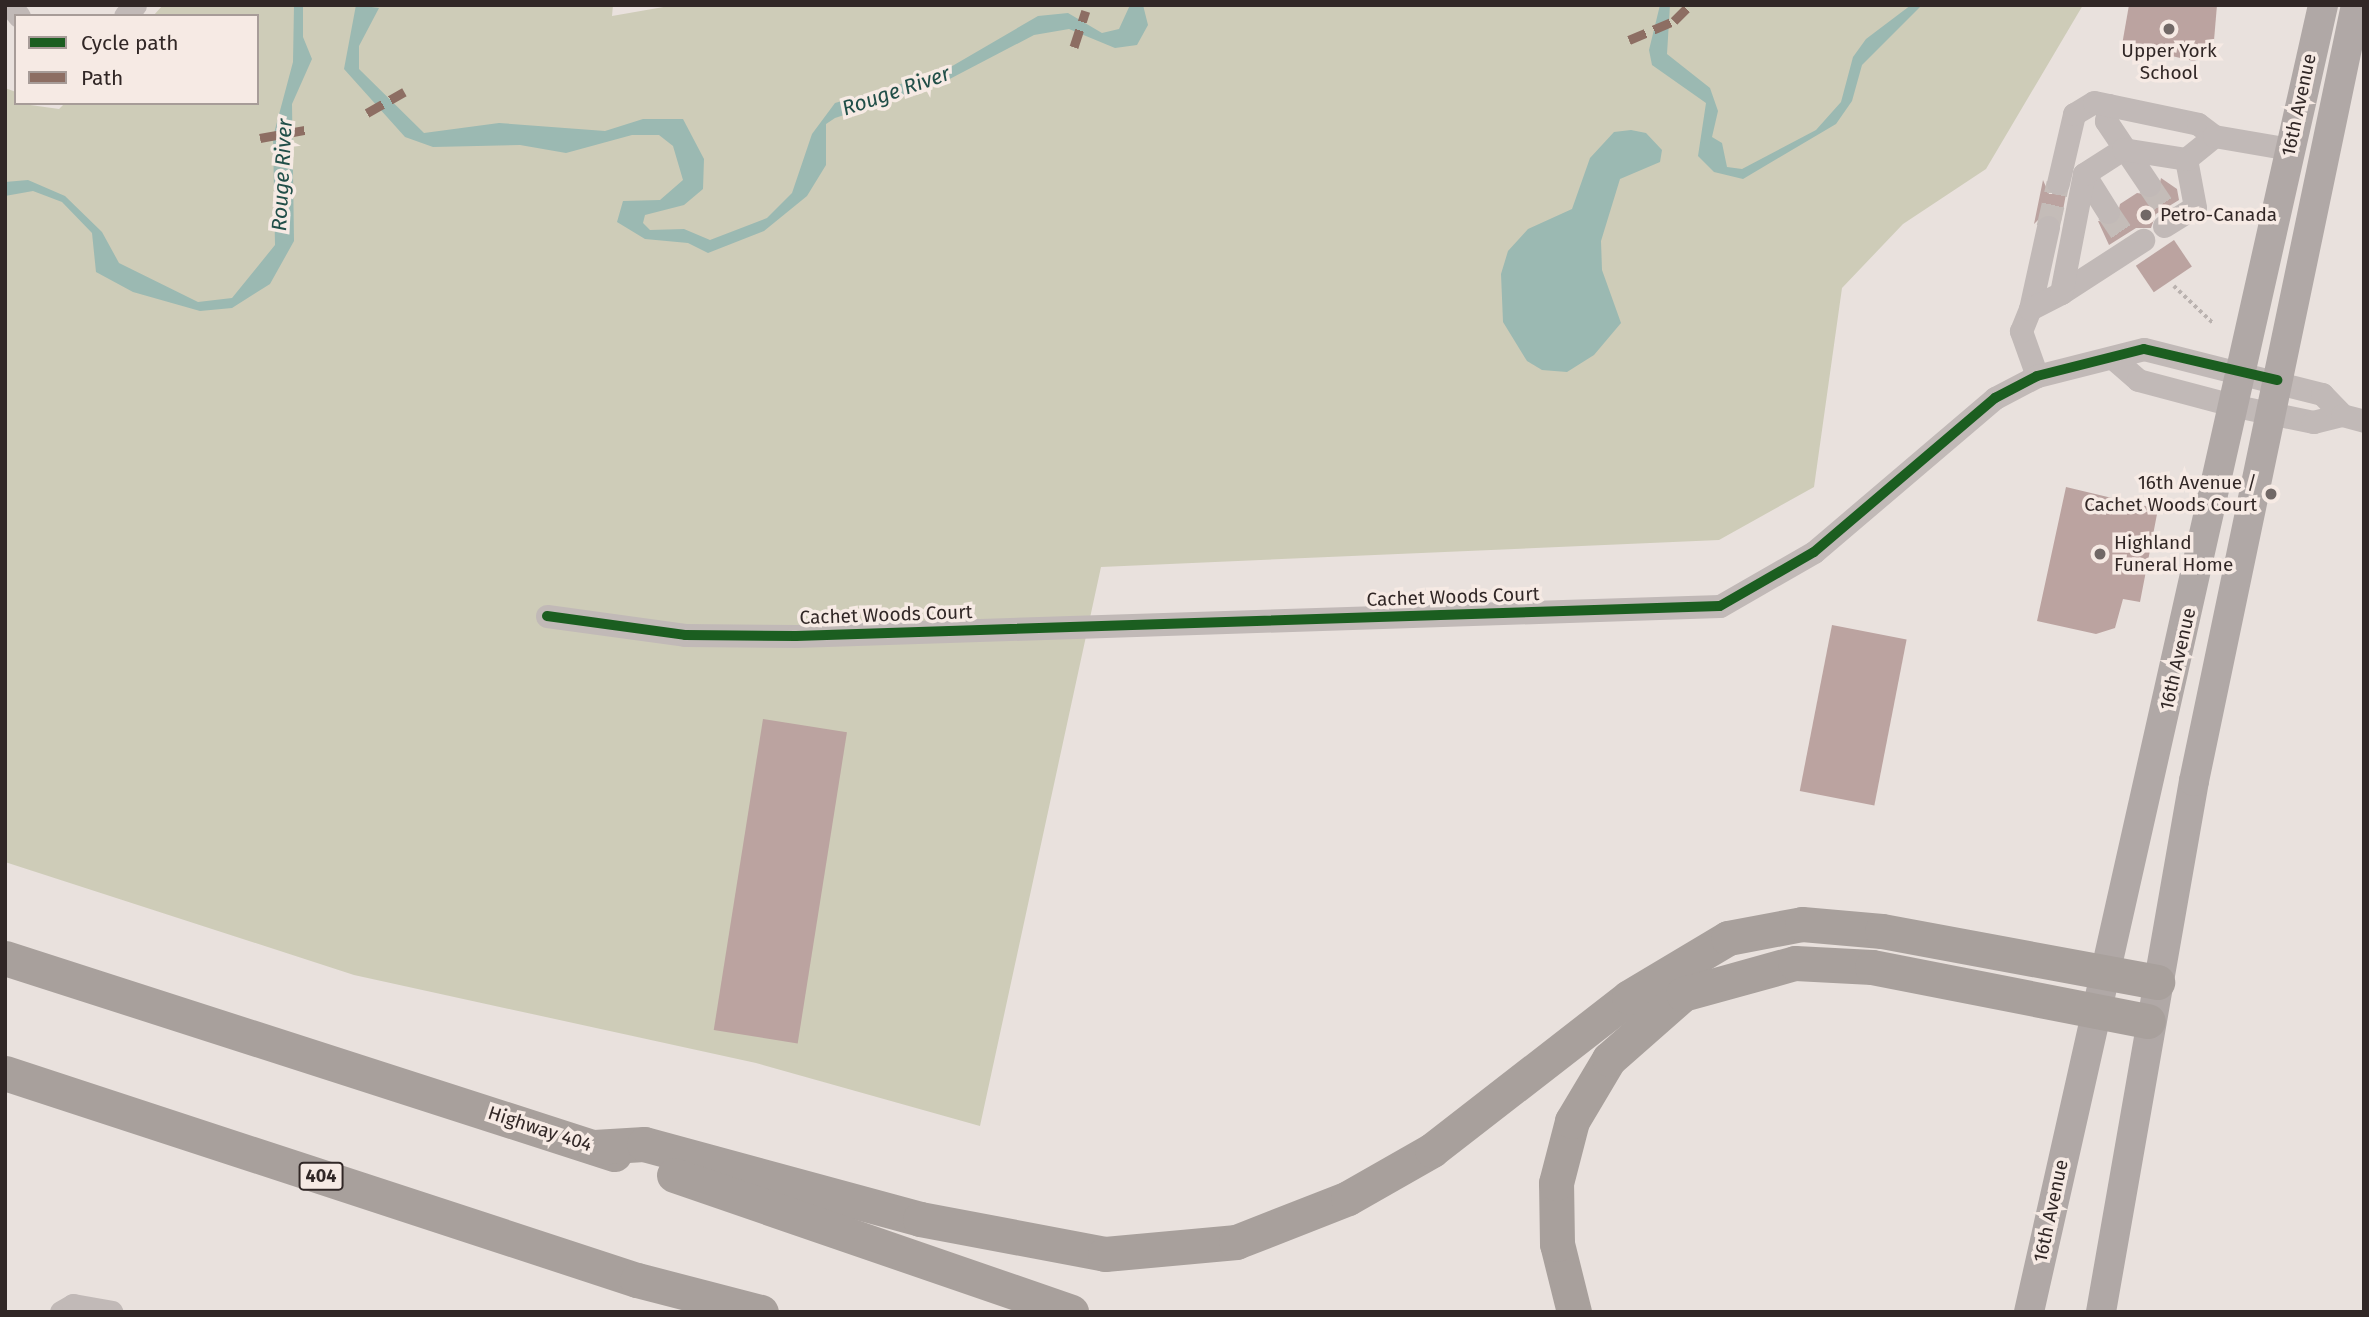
<!DOCTYPE html>
<html>
<head>
<meta charset="utf-8">
<style>
	body { margin:0 }
	#map { position:relative; width:2369px; height:1317px; overflow:hidden; background:#e9e1dd; font-family:"Fira Sans",sans-serif }
	div>[style] { position:absolute }
	.green>* { inset:0; background:#ceccb8 }
	.water>* { inset:0; background:#9bb9b2 }
	.building>* { inset:0; background:#bba3a0; transform-origin:0 0 }
	.minor-tunnel>* { height:23px; margin-top:-11.5px; transform-origin:0; background:repeating-linear-gradient(90deg,#c4bcb8 0 23px,transparent 0 34px) }
	.path>* { height:3.5px; margin-top:-1.75px; transform-origin:0; background:repeating-linear-gradient(90deg,#bab2af 0 3.5px,transparent 0 7px) }
	.minor>* { height:23px; margin:-11.5px; padding:0 11.5px; transform-origin:11.5px; border-radius:11.5px; background:#c1b9b7 }
	.major>* { height:30px; margin:-15px; padding:0 15px; transform-origin:15px; border-radius:15px; background:#b0a8a6 }
	.highway>* { height:35px; margin:-17.5px; padding:0 17.5px; transform-origin:17.5px; border-radius:17.5px; background:#a8a09c }
	.quiet>* { height:9px; margin-top:-4.5px; transform-origin:0; background:repeating-linear-gradient(90deg,#8d6e63 0 18px,transparent 0 27px) }
	.cycleway>* { height:10px; margin:-5px; padding:0 5px; transform-origin:5px; border-radius:5px; background:#1b5e20 }
	.dots>* { width:19px; height:19px; translate:-50% -50%; box-sizing:border-box; border:4px solid #f6eae4; border-radius:50% }
	span { translate:-50% -50%; white-space:nowrap; text-align:center; line-height:1.15; -webkit-text-stroke:7px #f6eae4; paint-order:stroke }
	.shield-label span { padding:2px 5px; background:#f6eae4; border:2px solid; border-radius:5px; -webkit-text-stroke-width:0 }
	.shield-label { font-size:18px; color:#312726; font-weight:700 }
	.poi-label { font-size:19px; color:#312726 }
	.left { translate:0 -50%; text-align:left }
	.right { translate:-100% -50%; text-align:right }
	.street-label { font-size:19px; color:#312726 }
	.water-label { font-size:21px; color:#204e48; font-style:italic }
	.frame { position:absolute; inset:0; border:7px solid #312726; pointer-events:none }
	.legend { position:absolute; left:14px; top:14px; width:245px; height:91px; box-sizing:border-box; background:#f6eae4; border:2px solid #a79c98; margin:0; padding:9px 12px; list-style:none; font-size:21px; color:#312726 }
	.legend li { display:flex; align-items:center; gap:14px; height:35px }
	.legend b { width:35px; border:2px solid #a79c98 }
</style>
</head>
<body>
<div id="map">
	<div class="green">
		<div style="clip-path:polygon(163px 5px,613px 5px,612px 16px,675px 5px,2083px 5px,1986px 169px,1903px 224px,1842px 288px,1814px 487px,1719px 540px,1101px 567px,980px 1126px,756px 1063px,354px 975px,5px 862px,5px 88px,16px 92px,16px 103px,59px 109px,65px 103px,257px 103px,257px 16px,153px 16px)"></div>
	</div>
	<div class="water">
		<div style="clip-path:polygon(294px 5px,303px 5px,303px 37px,312px 59px,292px 104px,294px 241px,270px 284px,232px 308px,200px 311px,133px 292px,96px 272px,92px 233px,62px 202px,33px 191px,5px 196px,5px 182px,28px 180px,65px 196px,102px 232px,119px 263px,198px 302px,232px 298px,275px 245px,273px 137px,293px 62px)"></div>
		<div style="clip-path:polygon(356px 5px,379px 8px,359px 46px,359px 69px,424px 133px,499px 123px,605px 131px,643px 119px,683px 119px,704px 159px,703px 189px,684px 205px,645px 215px,643px 223px,650px 230px,684px 229px,710px 240px,767px 218px,792px 193px,812px 134px,835px 103px,942px 72px,1038px 16px,1068px 13px,1102px 33px,1119px 29px,1130px 5px,1143px 5px,1148px 25px,1137px 45px,1115px 48px,1069px 29px,1034px 35px,942px 83px,835px 118px,826px 124px,826px 165px,807px 196px,764px 231px,708px 253px,688px 243px,645px 239px,617px 222px,623px 201px,660px 200px,683px 180px,673px 146px,659px 135px,632px 135px,566px 153px,520px 145px,433px 147px,405px 137px,344px 69px)"></div>
		<div style="clip-path:polygon(1660px 5px,1670px 5px,1667px 54px,1710px 88px,1718px 111px,1712px 137px,1722px 143px,1727px 167px,1742px 169px,1816px 130px,1841px 102px,1853px 57px,1866px 39px,1911px 5px,1922px 5px,1862px 65px,1852px 101px,1836px 124px,1743px 179px,1714px 172px,1698px 156px,1706px 103px,1652px 65px,1649px 50px)"></div>
		<div style="clip-path:polygon(1631px 130px,1646px 133px,1662px 150px,1660px 162px,1620px 179px,1601px 241px,1602px 270px,1621px 323px,1594px 355px,1567px 372px,1542px 370px,1527px 361px,1503px 322px,1501px 274px,1508px 251px,1528px 229px,1572px 209px,1590px 158px,1614px 132px)"></div>
	</div>
	<div class="building">
		<div style="clip-path:polygon(2129px 5px,2217px 5px,2213px 52px,2194px 61px,2122px 45px)"></div>
		<div style="clip-path:polygon(2161px 178px,2177px 189px,2179px 200px,2156px 214px,2151px 228px,2136px 228px,2109px 245px,2098px 221px,2116px 223px,2120px 204px,2137px 193px,2157px 196px)"></div>
		<div style="clip-path:polygon(2043px 180px,2049px 194px,2066px 194px,2061px 221px,2044px 214px,2034px 224px)"></div>
		<div style="left:2174px;top:240px;width:32px;height:46px;rotate:56deg"></div>
		<div style="clip-path:polygon(2066px 487px,2158px 509px,2140px 602px,2123px 599px,2115px 628px,2096px 634px,2037px 621px)"></div>
		<div style="left:1832px;top:625px;width:76px;height:169px;rotate:11deg"></div>
		<div style="left:763px;top:719px;width:85px;height:315px;rotate:9deg"></div>
	</div>
	<div class="minor-tunnel">
		<div style="left:2149px;top:185px;width:34px;rotate:56deg"></div>
		<div style="left:2108px;top:212px;width:32px;rotate:56deg"></div>
		<div style="left:2048px;top:227px;width:45px;rotate:-77.2deg"></div>
	</div>
	<div class="path">
		<div style="left:2174px;top:286px;width:54px;rotate:43.5deg"></div>
	</div>
	<div class="minor">
		<div style="left:10px;top:5px;width:14px;rotate:51deg"></div>
		<div style="left:125px;top:16px;width:15px;rotate:-48deg"></div>
		<div style="left:2109px;top:105px;width:16px;rotate:101deg"></div>
		<div style="left:2106px;top:121px;width:77px;rotate:56.1deg"></div>
		<div style="left:2084px;top:174px;width:45px;rotate:57.7deg"></div>
		<div style="left:2058px;top:183px;width:71px;rotate:-76.9deg"></div>
		<div style="left:2074px;top:114px;width:23px;rotate:-31deg"></div>
		<div style="left:2094px;top:102px;width:106px;rotate:11.9deg"></div>
		<div style="left:2198px;top:124px;width:20px;rotate:37deg"></div>
		<div style="left:2164px;top:226px;width:36px;rotate:-32deg"></div>
		<div style="left:2195px;top:207px;width:49px;rotate:-100.6deg"></div>
		<div style="left:2061px;top:293px;width:98px;rotate:-32.9deg"></div>
		<div style="left:2030px;top:309px;width:84px;rotate:-77.6deg"></div>
		<div style="left:2114px;top:359px;width:32px;rotate:41deg"></div>
		<div style="left:2138px;top:380px;width:101px;rotate:14.9deg"></div>
		<div style="left:2236px;top:406px;width:79px;rotate:11.7deg"></div>
		<div style="left:2313px;top:422px;width:30px;rotate:-14deg"></div>
		<div style="left:2037px;top:376px;width:48px;rotate:-109.6deg"></div>
		<div style="left:2021px;top:331px;width:24px;rotate:-68deg"></div>
		<div style="left:2030px;top:309px;width:35px;rotate:-27deg"></div>
		<div style="left:2061px;top:293px;width:121px;rotate:-79.1deg"></div>
		<div style="left:2084px;top:174px;width:46px;rotate:-32.7deg"></div>
		<div style="left:2123px;top:149px;width:64px;rotate:9deg"></div>
		<div style="left:2186px;top:159px;width:36px;rotate:-39deg"></div>
		<div style="left:2214px;top:136px;width:77px;rotate:9.7deg"></div>
		<div style="left:547px;top:616px;width:139px;rotate:7.8deg"></div>
		<div style="left:685px;top:635px;width:111px;rotate:0.5deg"></div>
		<div style="left:796px;top:636px;width:924px;rotate:-1.86deg"></div>
		<div style="left:1720px;top:606px;width:108px;rotate:-29.9deg"></div>
		<div style="left:1814px;top:552px;width:238px;rotate:-40.4deg"></div>
		<div style="left:1995px;top:398px;width:47px;rotate:-27.6deg"></div>
		<div style="left:2037px;top:376px;width:110px;rotate:-14.2deg"></div>
		<div style="left:2144px;top:349px;width:184px;rotate:14.2deg"></div>
		<div style="left:2322px;top:394px;width:29px;rotate:46deg"></div>
		<div style="left:2342px;top:415px;width:23px;rotate:15deg"></div>
		<div style="left:61px;top:1312px;width:14px;rotate:-30deg"></div>
		<div style="left:73px;top:1305px;width:39px;rotate:10deg"></div>
	</div>
	<div class="major">
		<div style="left:2029px;top:1312px;width:1340px;rotate:-77.32deg"></div>
		<div style="left:2101px;top:1312px;width:539px;rotate:-80.07deg"></div>
		<div style="left:2194px;top:781px;width:793px;rotate:-78.21deg"></div>
	</div>
	<div class="highway">
		<div style="left:5px;top:958px;width:640px;rotate:17.84deg"></div>
		<div style="left:5px;top:1073px;width:665px;rotate:18.14deg"></div>
		<div style="left:637px;top:1280px;width:128px;rotate:14.5deg"></div>
		<div style="left:594px;top:1147px;width:50px;rotate:-3.4deg"></div>
		<div style="left:644px;top:1144px;width:286px;rotate:15.2deg"></div>
		<div style="left:920px;top:1219px;width:188px;rotate:10.7deg"></div>
		<div style="left:1105px;top:1254px;width:132px;rotate:-5.2deg"></div>
		<div style="left:1236px;top:1242px;width:120px;rotate:-21.4deg"></div>
		<div style="left:1348px;top:1198px;width:97px;rotate:-29.7deg"></div>
		<div style="left:1432px;top:1150px;width:249px;rotate:-37.8deg"></div>
		<div style="left:1629px;top:997px;width:115px;rotate:-30.8deg"></div>
		<div style="left:1728px;top:938px;width:75px;rotate:-10.7deg"></div>
		<div style="left:1802px;top:924px;width:80px;rotate:5deg"></div>
		<div style="left:1882px;top:931px;width:280px;rotate:10.5deg"></div>
		<div style="left:674px;top:1175px;width:420px;rotate:19deg"></div>
		<div style="left:1574px;top:1312px;width:70px;rotate:-104deg"></div>
		<div style="left:1557px;top:1244px;width:61px;rotate:-90.9deg"></div>
		<div style="left:1556px;top:1183px;width:64px;rotate:-75.5deg"></div>
		<div style="left:1572px;top:1121px;width:72px;rotate:-59.2deg"></div>
		<div style="left:1609px;top:1059px;width:98px;rotate:-41.3deg"></div>
		<div style="left:1683px;top:994px;width:116px;rotate:-15.5deg"></div>
		<div style="left:1795px;top:963px;width:77px;rotate:3deg"></div>
		<div style="left:1872px;top:967px;width:281px;rotate:11.1deg"></div>
	</div>
	<div class="quiet">
		<div style="left:1629px;top:40px;width:49px;rotate:-22.9deg"></div>
		<div style="left:1674px;top:21px;width:23px;rotate:-45deg"></div>
		<div style="left:1074px;top:47px;width:38px;rotate:-72deg"></div>
		<div style="left:367px;top:113px;width:43px;rotate:-29.6deg"></div>
		<div style="left:260px;top:138px;width:46px;rotate:-10.1deg"></div>
	</div>
	<div class="cycleway">
		<div style="left:547px;top:616px;width:139px;rotate:7.8deg"></div>
		<div style="left:685px;top:635px;width:111px;rotate:0.5deg"></div>
		<div style="left:796px;top:636px;width:924px;rotate:-1.86deg"></div>
		<div style="left:1720px;top:606px;width:108px;rotate:-29.9deg"></div>
		<div style="left:1814px;top:552px;width:238px;rotate:-40.4deg"></div>
		<div style="left:1995px;top:398px;width:47px;rotate:-27.6deg"></div>
		<div style="left:2037px;top:376px;width:110px;rotate:-14.2deg"></div>
		<div style="left:2144px;top:349px;width:137px;rotate:13.1deg"></div>
	</div>
	<div class="dots">
		<div style="left:2169px;top:29px;background:#716866"></div>
		<div style="left:2146px;top:215px;background:#716866"></div>
		<div style="left:2271px;top:494px;background:#716866"></div>
		<div style="left:2100px;top:554px;background:#716866"></div>
	</div>
	<div class="shield-label">
		<span style="left:321px;top:1176px">404</span>
	</div>
	<div class="poi-label">
		<span style="left:2169px;top:62px">Upper York<br>School</span>
		<span class="left" style="left:2160px;top:215px">Petro-Canada</span>
		<span class="right" style="left:2257px;top:494px">16th Avenue /<br>Cachet Woods Court</span>
		<span class="left" style="left:2114px;top:554px">Highland<br>Funeral Home</span>
	</div>
	<div class="street-label">
		<span style="left:2299px;top:105px;rotate:-78deg">16th Avenue</span>
		<span style="left:1453px;top:597px;rotate:-2deg">Cachet Woods Court</span>
		<span style="left:886px;top:615px;rotate:-2deg">Cachet Woods Court</span>
		<span style="left:2178px;top:659px;rotate:-77deg">16th Avenue</span>
		<span style="left:540px;top:1129px;rotate:18deg">Highway 404</span>
		<span style="left:2051px;top:1211px;rotate:-78deg">16th Avenue</span>
	</div>
	<div class="water-label">
		<span style="left:896px;top:91px;rotate:-19deg">Rouge River</span>
		<span style="left:282px;top:175px;rotate:-87deg">Rouge River</span>
	</div>
	<div class="frame"></div>
	<ul class="legend">
	<li><b style="height:9px;background:#1b5e20"></b>Cycle path</li>
	<li><b style="height:9px;background:#8d6e63"></b>Path</li>
	</ul>
</div>
</body>
</html>
